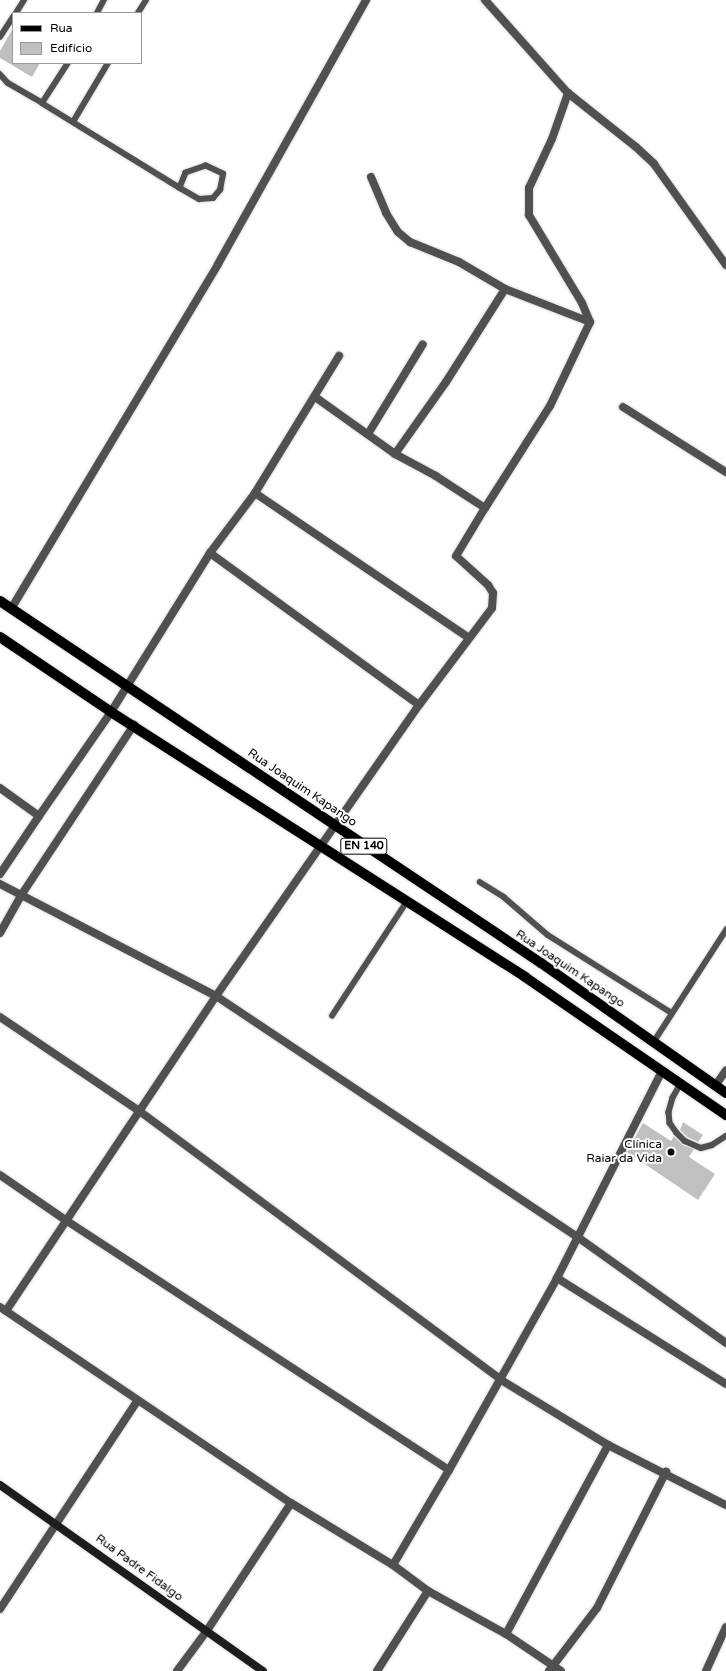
<!DOCTYPE html>
<html>
<head>
<meta charset="utf-8">
<style>
	body { margin:0 }
	#map { position:relative; width:726px; height:1671px; overflow:hidden; background:#fff; font-family:"Varela Round",sans-serif }
	div>[style] { position:absolute }
	.building>* { inset:0; background:#c0c0c0 }
	.roads { filter:drop-shadow(0 0 1px #dbdbdb) drop-shadow(0 0 1px #dbdbdb) }
	.lane>* { height:5.5px; margin:-2.75px; padding:0 2.75px; transform-origin:2.75px; border-radius:2.75px; background:#505050 }
	.street>* { height:8px; margin:-4px; padding:0 4px; transform-origin:4px; border-radius:4px; background:#505050 }
	.secondary>* { height:8px; margin:-4px; padding:0 4px; transform-origin:4px; border-radius:4px; background:#1d1d1d }
	.primary>* { height:10px; margin:-5px; padding:0 5px; transform-origin:5px; border-radius:5px; background:#000 }
	.dots>* { width:11px; height:11px; translate:-50% -50%; box-sizing:border-box; border:2px solid #fff; border-radius:50% }
	span { translate:-50% -50%; white-space:nowrap; text-align:center; line-height:1.15; -webkit-text-stroke:4px #fff; paint-order:stroke }
	.shield-label span { padding:1px 3px; background:#fff; border:1px solid; border-radius:3px; -webkit-text-stroke-width:0 }
	.shield-label { font-size:11px; color:#000; font-weight:700 }
	.street-label { font-size:12px; color:#000 }
	.poi-label { font-size:12px; color:#000 }
	.right { translate:-100% -50%; text-align:right }
	.legend { position:absolute; left:12px; top:12px; width:130px; height:52px; box-sizing:border-box; background:#fff; border:1px solid #999; margin:0; padding:5px 7px; list-style:none; font-size:12px; color:#000 }
	.legend li { display:flex; align-items:center; gap:8px; height:20px }
	.legend b { width:20px; border:1px solid #999 }
</style>
</head>
<body>
<div id="map">
	<div class="building">
		<div style="clip-path:polygon(13px 28px,13px 63px,40px 63px,32px 77px,0 58px,0 51px)"></div>
		<div style="clip-path:polygon(683px 1122px,703px 1135px,698px 1142px,687px 1137px,680px 1130px)"></div>
		<div style="clip-path:polygon(643px 1123px,671px 1141px,674px 1136px,683px 1145px,694px 1149px,689px 1157px,715px 1174px,698px 1200px,627px 1152px)"></div>
	</div>
	<div class="roads">
		<div class="lane">
			<div style="left:16px;top:13px;width:15px;rotate:-58deg"></div>
			<div style="left:97px;top:13px;width:15px;rotate:-62deg"></div>
			<div style="left:138px;top:13px;width:15px;rotate:-58deg"></div>
			<div style="left:0;top:37px;width:24px;rotate:-57deg"></div>
			<div style="left:0;top:74px;width:12px;rotate:48deg"></div>
			<div style="left:8px;top:83px;width:39px;rotate:30deg"></div>
			<div style="left:42px;top:103px;width:48px;rotate:-57deg"></div>
			<div style="left:42px;top:103px;width:162px;rotate:31.6deg"></div>
			<div style="left:180px;top:188px;width:22px;rotate:30deg"></div>
			<div style="left:199px;top:199px;width:14px;rotate:-4deg"></div>
			<div style="left:213px;top:198px;width:11px;rotate:-49deg"></div>
			<div style="left:220px;top:190px;width:16px;rotate:-79deg"></div>
			<div style="left:223px;top:174px;width:19px;rotate:-155deg"></div>
			<div style="left:206px;top:166px;width:21px;rotate:161deg"></div>
			<div style="left:186px;top:173px;width:16px;rotate:112deg"></div>
			<div style="left:73px;top:122px;width:69px;rotate:-59.3deg"></div>
			<div style="left:480px;top:882px;width:28px;rotate:32deg"></div>
			<div style="left:504px;top:897px;width:58px;rotate:40.8deg"></div>
			<div style="left:548px;top:935px;width:146px;rotate:32.2deg"></div>
			<div style="left:332px;top:1016px;width:135px;rotate:-56.8deg"></div>
			<div style="left:653px;top:1043px;width:135px;rotate:-57.1deg"></div>
			<div style="left:681px;top:1084px;width:16px;rotate:120deg"></div>
			<div style="left:673px;top:1098px;width:15px;rotate:106deg"></div>
			<div style="left:669px;top:1112px;width:11px;rotate:85deg"></div>
			<div style="left:670px;top:1123px;width:12px;rotate:55deg"></div>
			<div style="left:677px;top:1133px;width:11px;rotate:45deg"></div>
			<div style="left:685px;top:1141px;width:17px;rotate:24deg"></div>
			<div style="left:701px;top:1148px;width:11px;rotate:-15deg"></div>
			<div style="left:712px;top:1145px;width:17px;rotate:-33deg"></div>
		</div>
		<div class="street">
			<div style="left:485px;top:0;width:125px;rotate:48.3deg"></div>
			<div style="left:568px;top:93px;width:87px;rotate:38.5deg"></div>
			<div style="left:636px;top:147px;width:25px;rotate:43deg"></div>
			<div style="left:654px;top:164px;width:124px;rotate:54.5deg"></div>
			<div style="left:371px;top:177px;width:39px;rotate:67deg"></div>
			<div style="left:386px;top:213px;width:22px;rotate:58deg"></div>
			<div style="left:398px;top:232px;width:16px;rotate:40deg"></div>
			<div style="left:410px;top:242px;width:53px;rotate:22.2deg"></div>
			<div style="left:459px;top:262px;width:53px;rotate:30.4deg"></div>
			<div style="left:505px;top:289px;width:91px;rotate:21.2deg"></div>
			<div style="left:623px;top:407px;width:122px;rotate:32.3deg"></div>
			<div style="left:368px;top:434px;width:105px;rotate:-58.6deg"></div>
			<div style="left:395px;top:454px;width:88px;rotate:-54.7deg"></div>
			<div style="left:446px;top:382px;width:110px;rotate:-57.6deg"></div>
			<div style="left:255px;top:493px;width:257px;rotate:34.1deg"></div>
			<div style="left:485px;top:508px;width:121px;rotate:-57.5deg"></div>
			<div style="left:550px;top:406px;width:93px;rotate:-64.5deg"></div>
			<div style="left:590px;top:322px;width:21px;rotate:-113deg"></div>
			<div style="left:582px;top:303px;width:103px;rotate:-121.1deg"></div>
			<div style="left:529px;top:215px;width:27px;rotate:-90deg"></div>
			<div style="left:529px;top:188px;width:54px;rotate:-64.9deg"></div>
			<div style="left:552px;top:139px;width:49px;rotate:-70.8deg"></div>
			<div style="left:210px;top:553px;width:258px;rotate:36deg"></div>
			<div style="left:11px;top:609px;width:402px;rotate:-59deg"></div>
			<div style="left:218px;top:264px;width:303px;rotate:-60.7deg"></div>
			<div style="left:0;top:788px;width:48px;rotate:35.7deg"></div>
			<div style="left:39px;top:816px;width:126px;rotate:-55.3deg"></div>
			<div style="left:111px;top:712px;width:187px;rotate:-58.1deg"></div>
			<div style="left:210px;top:553px;width:75px;rotate:-53.1deg"></div>
			<div style="left:255px;top:493px;width:161px;rotate:-58.5deg"></div>
			<div style="left:0;top:874px;width:70px;rotate:-56.1deg"></div>
			<div style="left:0;top:884px;width:243px;rotate:27.4deg"></div>
			<div style="left:216px;top:996px;width:436px;rotate:33.7deg"></div>
			<div style="left:579px;top:1238px;width:181px;rotate:35.5deg"></div>
			<div style="left:0;top:933px;width:45px;rotate:-60.6deg"></div>
			<div style="left:22px;top:894px;width:203px;rotate:-56.5deg"></div>
			<div style="left:0;top:1017px;width:166px;rotate:34deg"></div>
			<div style="left:138px;top:1110px;width:452px;rotate:36.6deg"></div>
			<div style="left:501px;top:1380px;width:125px;rotate:31.3deg"></div>
			<div style="left:608px;top:1445px;width:132px;rotate:27deg"></div>
			<div style="left:715px;top:1086px;width:19px;rotate:-55deg"></div>
			<div style="left:0;top:1175px;width:81px;rotate:34.5deg"></div>
			<div style="left:67px;top:1221px;width:456px;rotate:33.1deg"></div>
			<div style="left:557px;top:1278px;width:199px;rotate:32.1deg"></div>
			<div style="left:0;top:1307px;width:351px;rotate:34deg"></div>
			<div style="left:291px;top:1503px;width:119px;rotate:31.3deg"></div>
			<div style="left:393px;top:1565px;width:44px;rotate:36.6deg"></div>
			<div style="left:428px;top:1591px;width:89px;rotate:28.9deg"></div>
			<div style="left:506px;top:1634px;width:66px;rotate:33.9deg"></div>
			<div style="left:6px;top:1311px;width:379px;rotate:-56.3deg"></div>
			<div style="left:216px;top:996px;width:355px;rotate:-55.1deg"></div>
			<div style="left:419px;top:705px;width:121px;rotate:-53deg"></div>
			<div style="left:492px;top:608px;width:15px;rotate:-86deg"></div>
			<div style="left:493px;top:593px;width:9px;rotate:-122deg"></div>
			<div style="left:488px;top:585px;width:43px;rotate:-137.8deg"></div>
			<div style="left:456px;top:556px;width:56px;rotate:-58.9deg"></div>
			<div style="left:485px;top:508px;width:59px;rotate:-146.9deg"></div>
			<div style="left:436px;top:476px;width:47px;rotate:-151.8deg"></div>
			<div style="left:395px;top:454px;width:98px;rotate:-144.5deg"></div>
			<div style="left:393px;top:1565px;width:110px;rotate:-59.5deg"></div>
			<div style="left:449px;top:1470px;width:220px;rotate:-60.6deg"></div>
			<div style="left:557px;top:1278px;width:232px;rotate:-63.1deg"></div>
			<div style="left:0;top:1609px;width:250px;rotate:-56.6deg"></div>
			<div style="left:506px;top:1634px;width:215px;rotate:-61.6deg"></div>
			<div style="left:177px;top:1671px;width:49px;rotate:-53.4deg"></div>
			<div style="left:206px;top:1632px;width:154px;rotate:-56.6deg"></div>
			<div style="left:377px;top:1671px;width:95px;rotate:-57.5deg"></div>
			<div style="left:549px;top:1671px;width:79px;rotate:-52.7deg"></div>
			<div style="left:597px;top:1608px;width:153px;rotate:-63.1deg"></div>
			<div style="left:706px;top:1671px;width:48px;rotate:-65.6deg"></div>
		</div>
		<div class="secondary">
			<div style="left:0;top:1485px;width:322px;rotate:35.3deg"></div>
		</div>
		<div class="primary">
			<div style="left:0;top:601px;width:651px;rotate:33.79deg"></div>
			<div style="left:541px;top:963px;width:226px;rotate:35.1deg"></div>
			<div style="left:0;top:637px;width:134px;rotate:34deg"></div>
			<div style="left:111px;top:712px;width:492px;rotate:32.6deg"></div>
			<div style="left:525px;top:977px;width:244px;rotate:34.5deg"></div>
		</div>
	</div>
	<div class="dots">
		<div style="left:671px;top:1152px;background:#000"></div>
	</div>
	<div class="shield-label">
		<span style="left:364px;top:846px">EN 140</span>
	</div>
	<div class="street-label">
		<span style="left:302px;top:788px;rotate:34deg">Rua Joaquim Kapango</span>
		<span style="left:570px;top:969px;rotate:34deg">Rua Joaquim Kapango</span>
		<span style="left:139px;top:1568px;rotate:36deg">Rua Padre Fidalgo</span>
	</div>
	<div class="poi-label">
		<span class="right" style="left:662px;top:1152px">Clínica<br>Raiar da Vida</span>
	</div>
	<ul class="legend">
	<li><b style="height:5px;background:#000"></b>Rua</li>
	<li><b style="height:11px;background:#c0c0c0"></b>Edifício</li>
	</ul>
</div>
</body>
</html>
